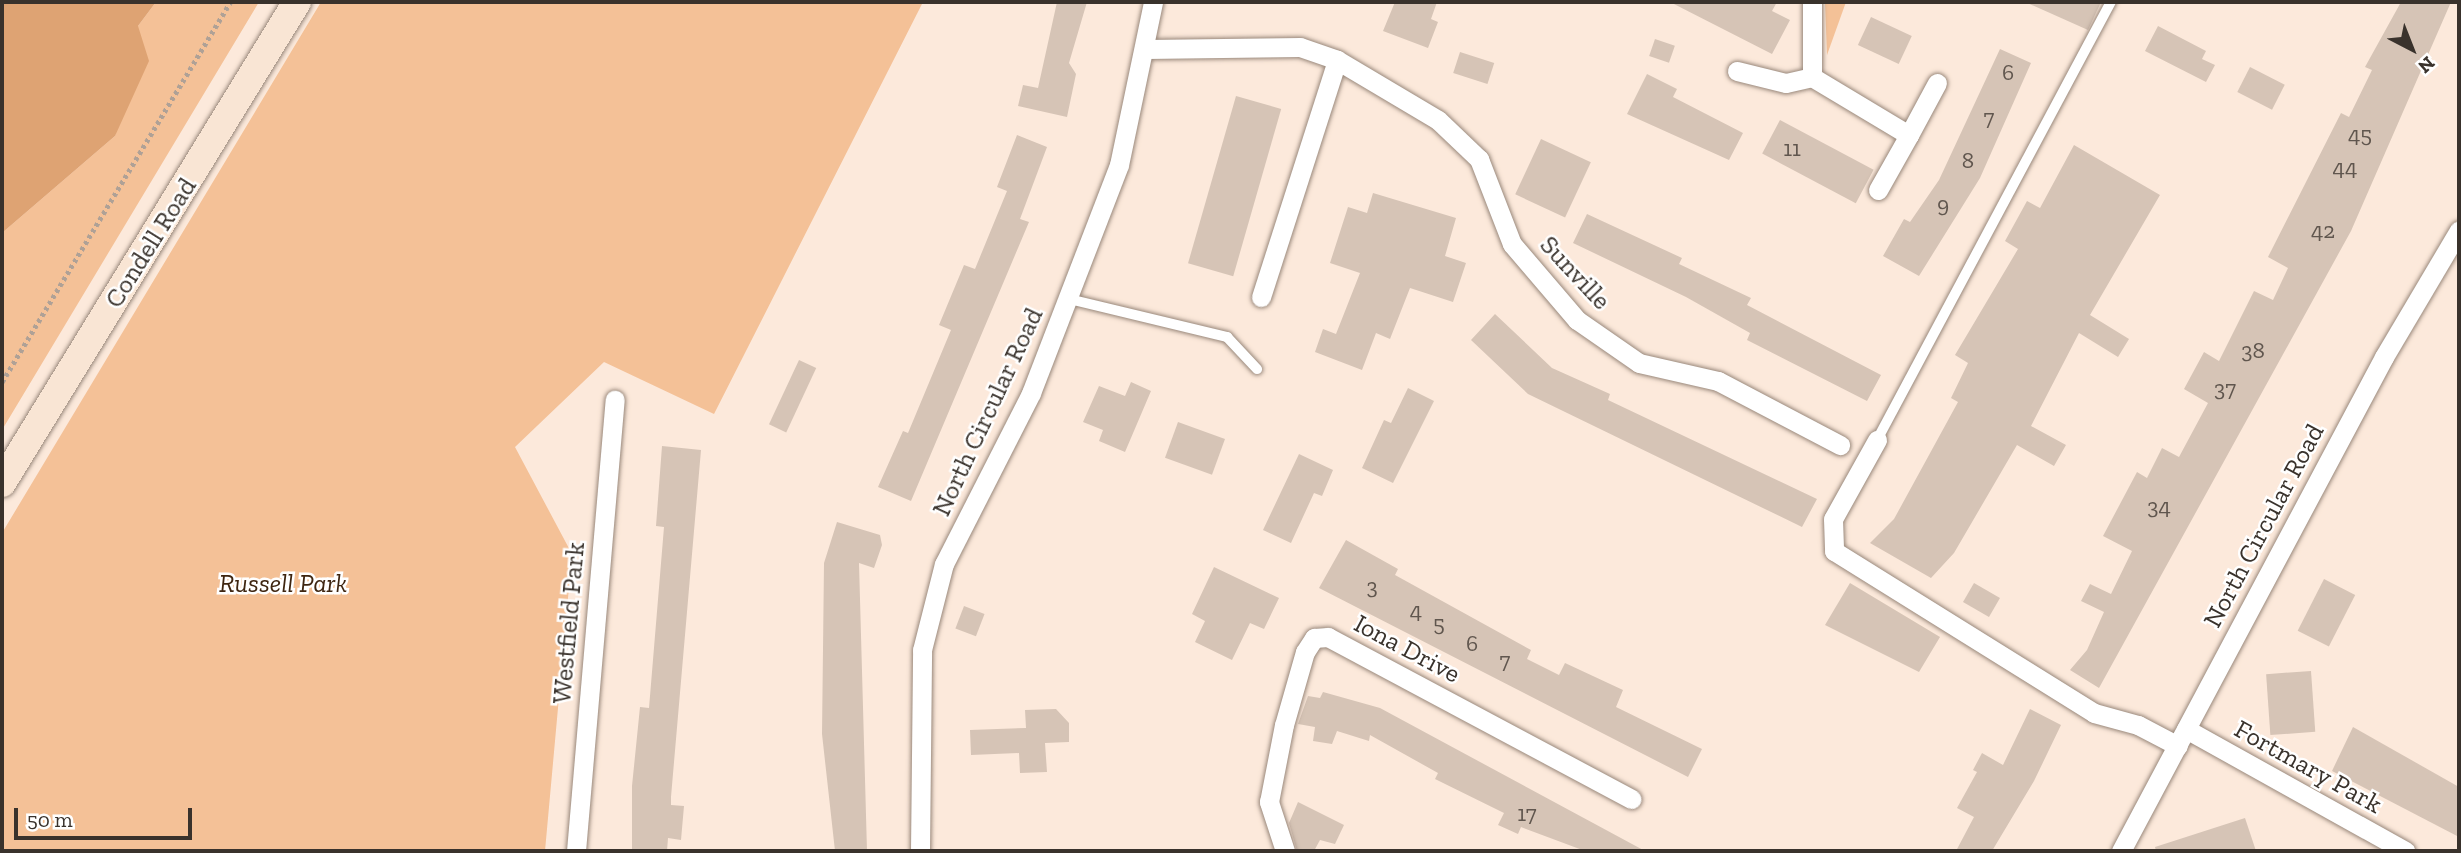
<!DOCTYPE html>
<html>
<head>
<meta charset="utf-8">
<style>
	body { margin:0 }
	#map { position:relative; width:2461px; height:853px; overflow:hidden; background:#fce9db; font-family:"Zilla Slab",serif }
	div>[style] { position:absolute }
	.green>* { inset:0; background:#f4c197 }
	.water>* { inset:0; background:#dea373 }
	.building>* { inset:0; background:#d6c4b6; transform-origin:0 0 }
	.path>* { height:4.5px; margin-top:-2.25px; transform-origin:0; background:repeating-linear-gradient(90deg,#afa196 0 3.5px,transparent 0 7px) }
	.roads { filter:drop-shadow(0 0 2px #99887b) drop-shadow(0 0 2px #99887b) }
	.service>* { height:10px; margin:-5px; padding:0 5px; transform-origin:5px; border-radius:5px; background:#fff }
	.minor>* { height:19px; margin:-9.5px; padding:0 9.5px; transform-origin:9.5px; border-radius:9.5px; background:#fff }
	.secondary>* { height:28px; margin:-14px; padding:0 14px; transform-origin:14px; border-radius:14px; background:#f9e5d4 }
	span { translate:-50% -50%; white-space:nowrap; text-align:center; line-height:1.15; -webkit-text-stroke:5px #fff; paint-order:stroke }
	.number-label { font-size:23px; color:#60564e }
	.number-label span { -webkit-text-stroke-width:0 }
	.street-label { font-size:26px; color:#39322c }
	.park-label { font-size:26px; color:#3e2510; font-style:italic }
	.frame { position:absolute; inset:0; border:4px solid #39322c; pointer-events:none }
	.north { position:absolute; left:2377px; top:14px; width:70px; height:70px; -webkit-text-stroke:5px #fff; paint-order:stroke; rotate:138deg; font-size:19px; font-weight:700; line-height:28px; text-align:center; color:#39322c }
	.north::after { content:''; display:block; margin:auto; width:24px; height:32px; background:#39322c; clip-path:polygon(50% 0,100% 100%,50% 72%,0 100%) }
	.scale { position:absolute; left:14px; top:808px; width:178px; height:32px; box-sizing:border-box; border:4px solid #39322c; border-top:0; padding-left:9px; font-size:21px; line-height:24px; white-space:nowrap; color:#39322c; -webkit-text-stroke:5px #fff; paint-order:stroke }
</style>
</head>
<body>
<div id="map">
	<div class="green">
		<div style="clip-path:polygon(156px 2px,259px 2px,2px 430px,2px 233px,115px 136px,138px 26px)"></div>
		<div style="clip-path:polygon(321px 2px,923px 2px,714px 414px,604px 362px,515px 447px,572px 554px,545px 851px,2px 851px,2px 533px)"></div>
		<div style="clip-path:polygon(1825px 2px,1846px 2px,1827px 55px)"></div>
	</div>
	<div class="water">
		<div style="clip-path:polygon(2px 2px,156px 2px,138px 26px,149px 61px,115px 136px,2px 233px)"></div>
	</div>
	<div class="building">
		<div style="clip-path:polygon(1057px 2px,1087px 2px,1069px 63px,1076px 74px,1067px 117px,1018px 106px,1023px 85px,1038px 88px)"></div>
		<div style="clip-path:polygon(1395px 2px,1437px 2px,1431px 19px,1438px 22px,1428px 48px,1383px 31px)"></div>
		<div style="clip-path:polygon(1670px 2px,1777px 2px,1772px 11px,1790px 20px,1772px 54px)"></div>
		<div style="clip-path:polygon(2025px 2px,2101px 2px,2088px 30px)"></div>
		<div style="clip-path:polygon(2401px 2px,2451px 2px,2351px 231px,2099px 688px,2070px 670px,2087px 650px,2104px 612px,2081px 601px,2090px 584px,2111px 594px,2132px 551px,2103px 536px,2137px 472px,2147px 478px,2162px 448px,2179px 457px,2208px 403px,2184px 389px,2204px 352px,2219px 361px,2254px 291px,2273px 300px,2288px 268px,2268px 257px,2341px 113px,2349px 117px,2372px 70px,2365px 67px)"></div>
		<div style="left:1871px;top:17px;width:45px;height:31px;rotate:25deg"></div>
		<div style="clip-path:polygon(2158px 26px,2206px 51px,2202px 59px,2215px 65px,2206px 82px,2145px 51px)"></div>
		<div style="left:1655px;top:39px;width:21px;height:18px;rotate:19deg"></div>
		<div style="clip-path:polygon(2000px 49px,2031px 63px,1980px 178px,1919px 276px,1883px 256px,1904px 219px,1910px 222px,1939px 180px)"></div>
		<div style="left:1460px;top:52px;width:36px;height:22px;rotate:18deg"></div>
		<div style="left:2250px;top:67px;width:39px;height:28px;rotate:27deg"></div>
		<div style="clip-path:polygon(1647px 74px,1677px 89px,1673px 97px,1743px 133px,1729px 160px,1627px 114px)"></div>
		<div style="left:1236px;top:96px;width:47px;height:174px;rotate:16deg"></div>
		<div style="left:1780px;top:120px;width:106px;height:38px;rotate:28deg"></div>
		<div style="clip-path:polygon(1017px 135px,1047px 147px,1020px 219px,1029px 222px,911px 501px,878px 487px,903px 431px,908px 433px,951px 330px,939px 325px,964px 265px,975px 269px,1007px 191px,997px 187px)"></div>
		<div style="left:1541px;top:139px;width:55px;height:61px;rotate:25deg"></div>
		<div style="clip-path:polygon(2074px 145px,2160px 195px,2090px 315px,2129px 339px,2118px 357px,2079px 333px,2031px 426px,2066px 445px,2054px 466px,2017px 445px,1954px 553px,1931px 578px,1870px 543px,1894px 519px,1958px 402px,1951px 398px,1968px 363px,1955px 355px,2018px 249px,2005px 241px,2027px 201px,2040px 208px)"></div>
		<div style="clip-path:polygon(1373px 193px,1456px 218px,1445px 256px,1466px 263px,1453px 302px,1410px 288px,1390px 339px,1376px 333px,1362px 370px,1315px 352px,1323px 329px,1336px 334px,1360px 273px,1330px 263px,1348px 207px,1367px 213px)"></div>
		<div style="clip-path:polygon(1587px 214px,1682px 258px,1679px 264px,1751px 298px,1747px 305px,1881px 375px,1867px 401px,1747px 340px,1750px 333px,1686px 297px,1573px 243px)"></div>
		<div style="clip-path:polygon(1495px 314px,1552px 368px,1610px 394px,1608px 400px,1817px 499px,1802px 527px,1528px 394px,1471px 340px)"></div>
		<div style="left:799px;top:360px;width:19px;height:71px;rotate:25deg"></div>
		<div style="clip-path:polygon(1131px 382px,1151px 391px,1125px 452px,1099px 441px,1103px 430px,1083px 422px,1099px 386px,1125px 396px)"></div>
		<div style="clip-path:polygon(1408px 388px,1434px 401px,1393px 483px,1362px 468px,1384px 420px,1391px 423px)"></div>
		<div style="left:1178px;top:422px;width:50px;height:38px;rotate:20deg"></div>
		<div style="clip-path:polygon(662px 446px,701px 450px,671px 797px,671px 805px,684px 806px,681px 840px,668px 838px,667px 851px,632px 851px,632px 786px,640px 707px,649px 708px,664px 527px,656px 526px)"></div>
		<div style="clip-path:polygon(1299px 454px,1333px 470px,1322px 496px,1314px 493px,1291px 543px,1263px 530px)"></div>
		<div style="clip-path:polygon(837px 522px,880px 535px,882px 545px,874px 568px,859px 563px,867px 851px,835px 851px,822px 734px,824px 563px)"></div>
		<div style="clip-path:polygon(1346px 540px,1398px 569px,1395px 575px,1531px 650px,1527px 659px,1559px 675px,1565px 663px,1623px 690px,1616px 707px,1702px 749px,1688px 777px,1319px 588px)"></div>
		<div style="clip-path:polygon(1214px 567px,1279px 598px,1264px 629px,1250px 623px,1232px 660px,1195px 642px,1205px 621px,1192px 614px)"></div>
		<div style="left:2324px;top:579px;width:35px;height:58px;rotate:27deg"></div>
		<div style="clip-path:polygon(1850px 583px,1940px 637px,1919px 672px,1825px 625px)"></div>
		<div style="left:1974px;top:583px;width:30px;height:22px;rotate:30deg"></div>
		<div style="left:964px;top:606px;width:22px;height:24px;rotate:21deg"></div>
		<div style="left:2311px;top:671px;width:61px;height:45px;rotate:86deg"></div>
		<div style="clip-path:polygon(1323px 692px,1380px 708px,1645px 851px,1585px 851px,1521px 827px,1518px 834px,1498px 825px,1504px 813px,1435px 779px,1438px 773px,1370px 735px,1369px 741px,1337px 731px,1332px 744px,1313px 741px,1315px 727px,1298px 724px,1308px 696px,1320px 698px)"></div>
		<div style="clip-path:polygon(1056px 709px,1069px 723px,1069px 742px,1045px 743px,1047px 772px,1020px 773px,1019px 753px,971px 755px,970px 730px,1026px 728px,1025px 710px)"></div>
		<div style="clip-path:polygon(2030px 709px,2061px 725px,2034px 781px,1992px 851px,1956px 851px,1974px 817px,1957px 808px,1977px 772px,1973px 770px,1982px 753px,2003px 765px)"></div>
		<div style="clip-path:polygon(2353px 727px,2459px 787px,2459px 837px,2332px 771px)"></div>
		<div style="clip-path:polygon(1298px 802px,1344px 825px,1335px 844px,1320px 840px,1314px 851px,1297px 851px,1289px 823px)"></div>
		<div style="clip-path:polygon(2245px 818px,2256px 851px,2156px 851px,2155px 847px)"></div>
	</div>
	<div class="path">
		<div style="left:2px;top:382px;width:443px;rotate:-59deg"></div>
	</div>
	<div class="roads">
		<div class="service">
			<div style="left:1069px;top:299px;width:163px;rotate:13.5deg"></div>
			<div style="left:1227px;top:337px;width:44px;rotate:46.8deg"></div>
			<div style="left:1877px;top:440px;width:497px;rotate:-61.9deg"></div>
		</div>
		<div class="minor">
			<div style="left:1812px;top:2px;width:75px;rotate:90deg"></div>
			<div style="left:1812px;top:77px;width:113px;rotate:30.9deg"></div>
			<div style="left:1909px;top:135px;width:59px;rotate:-61.7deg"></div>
			<div style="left:1146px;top:49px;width:154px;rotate:-0.7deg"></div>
			<div style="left:1300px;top:47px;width:39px;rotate:19deg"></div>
			<div style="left:1337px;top:60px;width:117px;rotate:30.7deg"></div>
			<div style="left:1438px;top:120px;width:57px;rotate:43.6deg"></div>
			<div style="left:1479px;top:159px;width:91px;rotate:68.8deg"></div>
			<div style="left:1512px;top:244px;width:100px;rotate:49.5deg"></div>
			<div style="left:1577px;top:320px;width:75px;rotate:34.7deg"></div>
			<div style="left:1639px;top:363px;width:81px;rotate:12.8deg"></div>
			<div style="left:1718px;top:381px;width:138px;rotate:27.7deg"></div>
			<div style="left:1737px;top:71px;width:50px;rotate:13.8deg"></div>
			<div style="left:1786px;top:83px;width:27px;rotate:-13deg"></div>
			<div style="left:1878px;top:190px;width:63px;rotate:-60.6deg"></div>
			<div style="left:1261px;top:297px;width:249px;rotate:-72.2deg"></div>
			<div style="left:1877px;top:440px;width:90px;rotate:119.1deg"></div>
			<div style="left:1833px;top:519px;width:32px;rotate:88deg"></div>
			<div style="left:1834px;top:551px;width:306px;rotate:31.9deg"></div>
			<div style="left:2094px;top:713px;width:46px;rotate:15.3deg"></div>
			<div style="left:2138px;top:725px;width:45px;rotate:27.7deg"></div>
			<div style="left:2186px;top:729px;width:251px;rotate:29.1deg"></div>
			<div style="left:576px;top:851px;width:453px;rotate:-85.1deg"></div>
			<div style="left:920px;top:851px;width:201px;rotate:-89.4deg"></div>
			<div style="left:922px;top:650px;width:89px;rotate:-75.7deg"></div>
			<div style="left:944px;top:564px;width:192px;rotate:-63deg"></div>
			<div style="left:1031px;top:393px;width:244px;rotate:-68.9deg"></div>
			<div style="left:1119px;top:165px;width:167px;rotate:-78.2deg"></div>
			<div style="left:1285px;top:851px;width:52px;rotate:-108.1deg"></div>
			<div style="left:1269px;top:802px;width:78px;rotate:-79deg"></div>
			<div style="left:1284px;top:725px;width:76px;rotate:-74deg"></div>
			<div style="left:1305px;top:652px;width:17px;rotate:-57deg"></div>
			<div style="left:1314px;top:638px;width:14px;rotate:-4deg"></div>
			<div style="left:1328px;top:637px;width:344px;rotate:28.1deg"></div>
			<div style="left:2121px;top:851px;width:560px;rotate:-61.97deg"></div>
			<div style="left:2384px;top:357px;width:147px;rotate:-59.4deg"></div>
		</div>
		<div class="secondary">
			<div style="left:2px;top:483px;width:564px;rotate:-58.48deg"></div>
		</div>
	</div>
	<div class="number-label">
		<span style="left:2008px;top:72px">6</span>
		<span style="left:1989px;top:117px">7</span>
		<span style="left:2360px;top:134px">45</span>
		<span style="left:1792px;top:148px">11</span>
		<span style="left:1968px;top:160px">8</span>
		<span style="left:2345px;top:167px">44</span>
		<span style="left:1943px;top:204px">9</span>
		<span style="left:2323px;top:230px">42</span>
		<span style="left:2253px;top:350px">38</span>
		<span style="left:2225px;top:388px">37</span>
		<span style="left:2159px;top:506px">34</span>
		<span style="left:1372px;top:586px">3</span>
		<span style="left:1416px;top:610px">4</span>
		<span style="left:1439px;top:623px">5</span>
		<span style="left:1472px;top:643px">6</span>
		<span style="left:1505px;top:660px">7</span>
		<span style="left:1527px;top:813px">17</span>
	</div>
	<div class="street-label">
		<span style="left:151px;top:243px;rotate:-58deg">Condell Road</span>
		<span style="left:1575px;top:273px;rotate:47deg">Sunville</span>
		<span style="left:988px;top:412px;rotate:-65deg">North Circular Road</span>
		<span style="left:2264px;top:526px;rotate:-62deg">North Circular Road</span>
		<span style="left:569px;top:623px;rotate:-85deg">Westfield Park</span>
		<span style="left:1407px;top:649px;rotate:28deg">Iona Drive</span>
		<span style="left:2308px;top:767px;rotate:29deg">Fortmary Park</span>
	</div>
	<div class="park-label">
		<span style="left:283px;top:584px">Russell Park</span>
	</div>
	<div class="frame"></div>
	<div class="north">N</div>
	<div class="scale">50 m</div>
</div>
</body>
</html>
